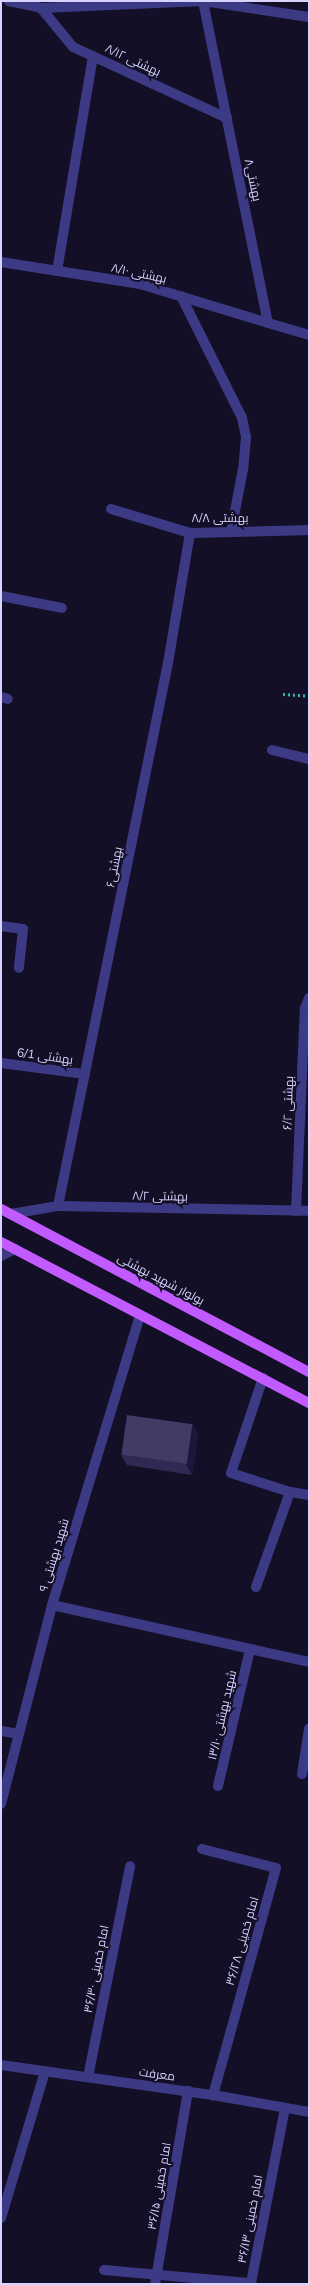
<!DOCTYPE html>
<html>
<head>
<meta charset="utf-8">
<style>
	body { margin:0 }
	#map { position:relative; width:310px; height:2285px; overflow:hidden; background:#130f26; font-family:Mulish,Cairo,sans-serif }
	div>[style] { position:absolute }
	.path>* { height:2.5px; margin-top:-1.25px; transform-origin:0; background:repeating-linear-gradient(90deg,#2fb8b0 0 2px,transparent 0 5px) }
	.minor>* { height:10px; margin:-5px; padding:0 5px; transform-origin:5px; border-radius:5px; background:#3d3a85 }
	.major>* { height:10px; margin:-5px; padding:0 5px; transform-origin:5px; border-radius:5px; background:#c25bff }
	.wall>* { inset:0; background:#312854 }
	.shaded-wall>* { inset:0; background:#1d163a }
	.building>* { inset:0; background:#433a66; transform-origin:0 0 }
	span { translate:-50% -50%; white-space:nowrap; text-align:center; line-height:1.15; -webkit-text-stroke:4px #130f26; paint-order:stroke }
	.street-label { font-size:12px; color:#d9d4ff }
	.frame { position:absolute; inset:0; border:2px solid #d9d4ff; pointer-events:none }
</style>
</head>
<body>
<div id="map">
	<div class="path">
		<div style="left:283px;top:694px;width:26px;rotate:4deg"></div>
	</div>
	<div class="minor">
		<div style="left:9px;top:1px;width:33px;rotate:12deg"></div>
		<div style="left:41px;top:8px;width:162px;rotate:-2.5deg"></div>
		<div style="left:203px;top:1px;width:107px;rotate:8.6deg"></div>
		<div style="left:203px;top:1px;width:328px;rotate:78.6deg"></div>
		<div style="left:268px;top:323px;width:43px;rotate:16.3deg"></div>
		<div style="left:41px;top:8px;width:50px;rotate:50.6deg"></div>
		<div style="left:73px;top:47px;width:170px;rotate:24.8deg"></div>
		<div style="left:1px;top:262px;width:141px;rotate:9deg"></div>
		<div style="left:140px;top:284px;width:134px;rotate:16.9deg"></div>
		<div style="left:57px;top:271px;width:218px;rotate:-80.5deg"></div>
		<div style="left:181px;top:296px;width:136px;rotate:63.4deg"></div>
		<div style="left:242px;top:418px;width:19px;rotate:78deg"></div>
		<div style="left:246px;top:437px;width:32px;rotate:95deg"></div>
		<div style="left:243px;top:469px;width:64px;rotate:100.8deg"></div>
		<div style="left:111px;top:509px;width:83px;rotate:16.9deg"></div>
		<div style="left:190px;top:533px;width:119px;rotate:-1.4deg"></div>
		<div style="left:1px;top:596px;width:62px;rotate:11.1deg"></div>
		<div style="left:1px;top:697px;width:7px;rotate:16deg"></div>
		<div style="left:272px;top:750px;width:38px;rotate:14deg"></div>
		<div style="left:1px;top:926px;width:22px;rotate:8deg"></div>
		<div style="left:23px;top:929px;width:39px;rotate:96deg"></div>
		<div style="left:1px;top:1063px;width:85px;rotate:7.5deg"></div>
		<div style="left:58px;top:1206px;width:554px;rotate:-78.55deg"></div>
		<div style="left:168px;top:663px;width:132px;rotate:-80.4deg"></div>
		<div style="left:296px;top:1211px;width:203px;rotate:-87.5deg"></div>
		<div style="left:305px;top:1008px;width:11px;rotate:-68deg"></div>
		<div style="left:11px;top:1214px;width:48px;rotate:-9.7deg"></div>
		<div style="left:58px;top:1206px;width:251px;rotate:1.1deg"></div>
		<div style="left:1px;top:1256px;width:16px;rotate:-27deg"></div>
		<div style="left:263px;top:1378px;width:100px;rotate:108.6deg"></div>
		<div style="left:231px;top:1473px;width:62px;rotate:17.9deg"></div>
		<div style="left:290px;top:1492px;width:19px;rotate:9deg"></div>
		<div style="left:256px;top:1587px;width:101px;rotate:-70.3deg"></div>
		<div style="left:52px;top:1605px;width:263px;rotate:12.5deg"></div>
		<div style="left:1px;top:1731px;width:18px;rotate:9deg"></div>
		<div style="left:302px;top:1774px;width:46px;rotate:-81.2deg"></div>
		<div style="left:218px;top:1786px;width:140px;rotate:-76.8deg"></div>
		<div style="left:1px;top:1804px;width:205px;rotate:-75.6deg"></div>
		<div style="left:52px;top:1605px;width:303px;rotate:-73.1deg"></div>
		<div style="left:202px;top:1849px;width:76px;rotate:14.4deg"></div>
		<div style="left:276px;top:1868px;width:236px;rotate:105.5deg"></div>
		<div style="left:1px;top:2065px;width:214px;rotate:8.1deg"></div>
		<div style="left:213px;top:2095px;width:97px;rotate:10deg"></div>
		<div style="left:88px;top:2077px;width:215px;rotate:-78.7deg"></div>
		<div style="left:1px;top:2218px;width:153px;rotate:-73.3deg"></div>
		<div style="left:104px;top:2270px;width:148px;rotate:5.1deg"></div>
		<div style="left:251px;top:2283px;width:178px;rotate:-79deg"></div>
		<div style="left:155px;top:2284px;width:196px;rotate:-80.3deg"></div>
	</div>
	<div class="major">
		<div style="left:1px;top:1209px;width:348px;rotate:27.9deg"></div>
		<div style="left:1px;top:1242px;width:348px;rotate:27.6deg"></div>
	</div>
	<div class="wall">
		<div style="clip-path:polygon(192px 1424px,198px 1434px,192px 1475px,127px 1465px,121px 1455px)"></div>
	</div>
	<div class="shaded-wall">
		<div style="clip-path:polygon(192px 1424px,198px 1434px,192px 1475px,186px 1465px)"></div>
	</div>
	<div class="building">
		<div style="left:127px;top:1415px;width:66px;height:40px;rotate:8deg"></div>
	</div>
	<div class="street-label">
		<span style="left:133px;top:60px;rotate:25deg">بهشتی ۸/۱۲</span>
		<span style="left:253px;top:180px;rotate:78deg">بهشتی۸</span>
		<span style="left:139px;top:273px;rotate:12deg">بهشتی ۸/۱۰</span>
		<span style="left:220px;top:518px">بهشتی ۸/۸</span>
		<span style="left:114px;top:867px;rotate:-79deg">بهشتی۶</span>
		<span style="left:45px;top:1056px;rotate:8deg">بهشتی 6/1</span>
		<span style="left:288px;top:1103px;rotate:-88deg">بهشتی ۶/۲</span>
		<span style="left:160px;top:1196px;rotate:1deg">بهشتی ۸/۲</span>
		<span style="left:161px;top:1279px;rotate:28deg">بولوار شهید بهشتی</span>
		<span style="left:54px;top:1555px;rotate:-73deg">شهید بهشتی ۹</span>
		<span style="left:222px;top:1715px;rotate:-77deg">شهید بهشتی ۱۳/۱۰</span>
		<span style="left:242px;top:1941px;rotate:-74deg">امام خمینی ۳۶/۲۸</span>
		<span style="left:96px;top:1969px;rotate:-79deg">امام خمینی ۳۶/۳۰</span>
		<span style="left:157px;top:2074px;rotate:8deg">معرفت</span>
		<span style="left:159px;top:2186px;rotate:-80deg">امام خمینی ۳۶/۱۵</span>
		<span style="left:250px;top:2219px;rotate:-79deg">امام خمینی ۳۶/۱۳</span>
	</div>
	<div class="frame"></div>
</div>
</body>
</html>
